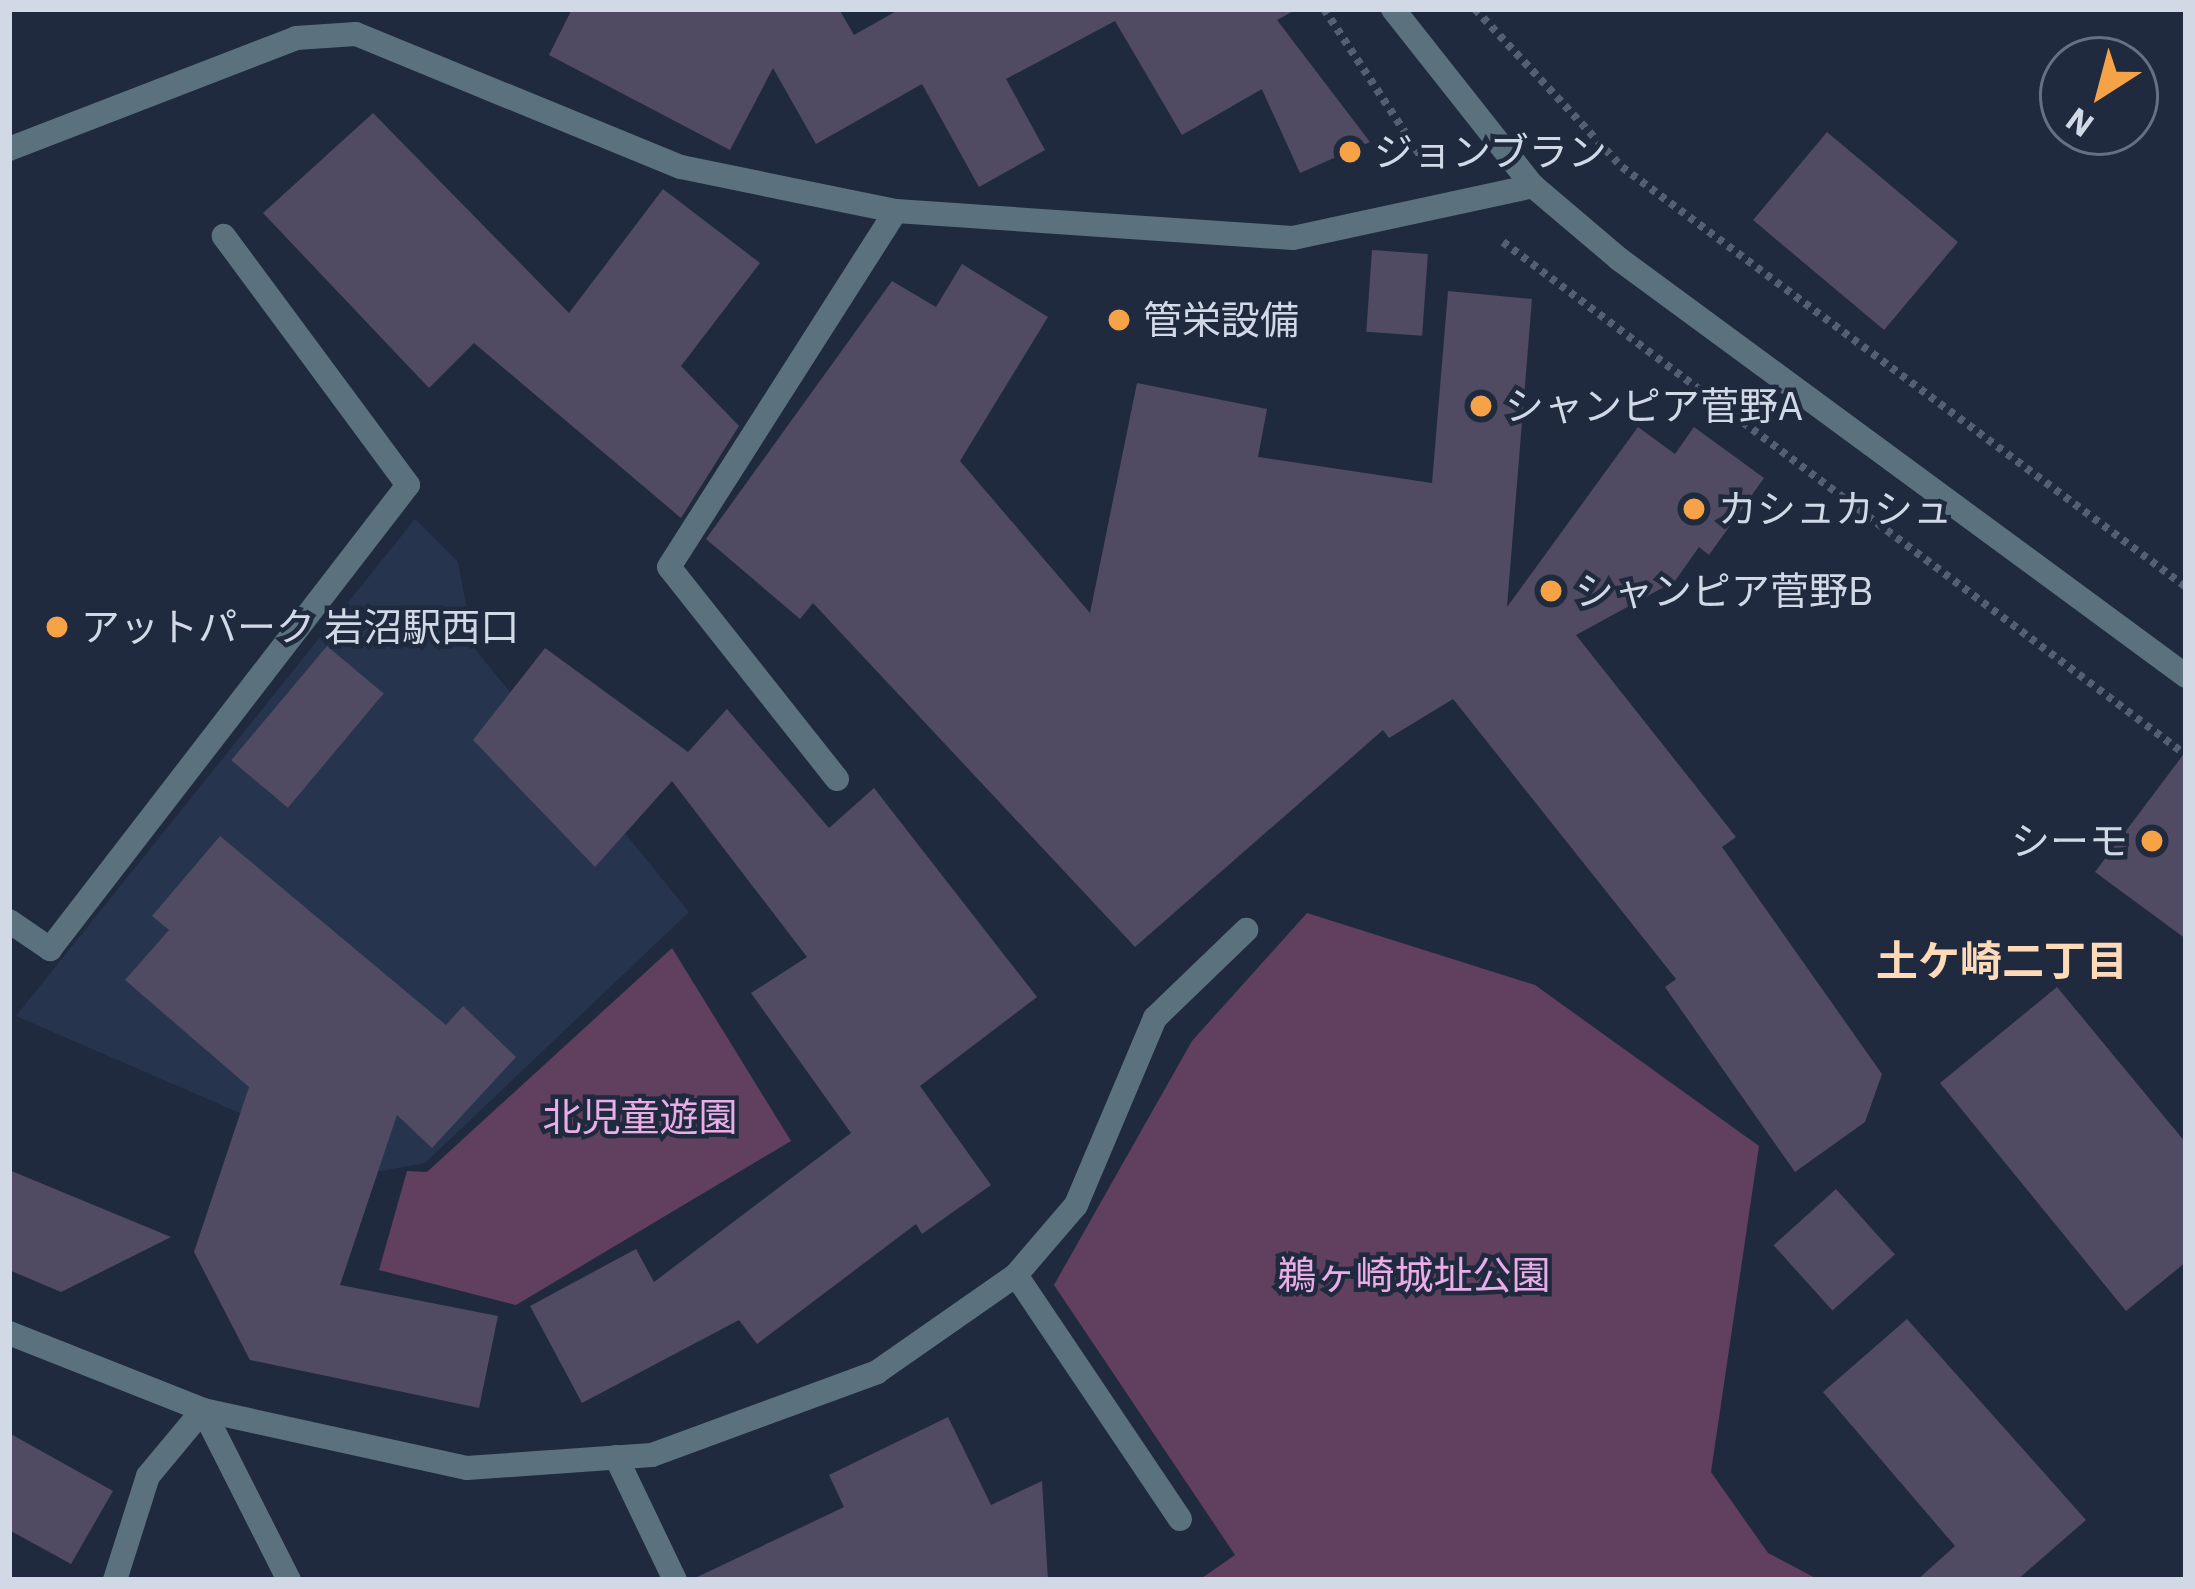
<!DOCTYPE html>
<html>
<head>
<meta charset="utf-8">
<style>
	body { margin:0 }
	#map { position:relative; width:2195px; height:1589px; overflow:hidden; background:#202a3f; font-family:"IBM Plex Sans","Noto Sans JP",sans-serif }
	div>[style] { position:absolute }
	.built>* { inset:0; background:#26344e }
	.green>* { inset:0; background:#603f5f }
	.building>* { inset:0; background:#504a63; transform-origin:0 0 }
	.path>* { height:8px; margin-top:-4px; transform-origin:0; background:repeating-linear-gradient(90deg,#565f72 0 6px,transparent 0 12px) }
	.minor>* { height:24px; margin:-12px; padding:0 12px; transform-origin:12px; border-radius:12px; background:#5b727e }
	.tertiary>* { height:24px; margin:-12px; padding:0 12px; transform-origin:12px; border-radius:12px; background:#5b727e }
	.dots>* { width:33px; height:33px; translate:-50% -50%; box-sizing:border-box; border:6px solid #202a3f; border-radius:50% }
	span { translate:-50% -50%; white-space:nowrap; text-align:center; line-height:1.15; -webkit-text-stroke:9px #202a3f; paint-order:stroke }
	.poi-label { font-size:39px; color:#d1d8e6 }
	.left { translate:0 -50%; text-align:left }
	.right { translate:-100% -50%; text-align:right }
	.park-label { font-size:39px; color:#eaade7 }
	.neighbourhood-label { font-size:42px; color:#fedab8; font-weight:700 }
	.frame { position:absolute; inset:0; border:12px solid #d1d8e6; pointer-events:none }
	.north { position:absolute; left:2039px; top:36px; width:120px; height:120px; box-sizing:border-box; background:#202a3f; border:3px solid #677082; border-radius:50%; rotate:216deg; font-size:33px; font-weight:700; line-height:48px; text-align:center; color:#d1d8e6 }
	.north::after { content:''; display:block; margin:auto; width:42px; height:54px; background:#f6a247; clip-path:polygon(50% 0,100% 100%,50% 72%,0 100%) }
</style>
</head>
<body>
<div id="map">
	<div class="built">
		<div style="clip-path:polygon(415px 519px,458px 562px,474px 648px,689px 912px,425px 1163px,376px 1172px,16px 1016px)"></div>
	</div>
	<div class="green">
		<div style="clip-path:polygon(1307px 913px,1535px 985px,1759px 1146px,1711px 1472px,1768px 1553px,1819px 1580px,1199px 1580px,1235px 1555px,1054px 1285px,1192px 1041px)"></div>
		<div style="clip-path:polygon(672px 948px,791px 1141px,516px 1305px,379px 1270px,407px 1171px,427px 1172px)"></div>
	</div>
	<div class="building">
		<div style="clip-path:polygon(572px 9px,839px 9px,854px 35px,900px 9px,1297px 9px,1277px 20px,1370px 142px,1300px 173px,1240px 41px,1262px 89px,1182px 135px,1115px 21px,1006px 79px,1045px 150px,979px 187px,922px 84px,816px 144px,773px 68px,730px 150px,549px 55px)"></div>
		<div style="clip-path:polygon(373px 113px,569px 313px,663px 189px,760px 263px,681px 366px,739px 426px,681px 518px,474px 343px,429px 388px,263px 213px)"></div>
		<div style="left:1827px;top:132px;width:171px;height:115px;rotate:40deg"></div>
		<div style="left:1372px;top:250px;width:56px;height:82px;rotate:4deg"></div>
		<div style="clip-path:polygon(962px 264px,1048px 317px,960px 461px,1090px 613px,1137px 383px,1267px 409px,1258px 457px,1432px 483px,1448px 291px,1532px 299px,1507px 607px,1638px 427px,1675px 454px,1694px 427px,1764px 478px,1709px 555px,1699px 547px,1675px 581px,1576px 635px,1736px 837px,1722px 847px,1882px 1074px,1865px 1122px,1795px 1172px,1665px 987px,1676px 979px,1453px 699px,1389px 738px,1383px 730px,1135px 947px,813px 603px,800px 619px,706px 539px,892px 281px,936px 307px)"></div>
		<div style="left:327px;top:646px;width:74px;height:149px;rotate:40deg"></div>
		<div style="clip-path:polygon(545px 648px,688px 752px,727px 709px,829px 828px,874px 788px,1037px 997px,920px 1086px,991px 1185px,922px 1234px,916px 1224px,757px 1344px,739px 1320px,582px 1403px,530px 1306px,636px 1249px,654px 1282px,851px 1133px,751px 993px,807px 957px,672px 781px,595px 867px,473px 740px)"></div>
		<div style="clip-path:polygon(2186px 751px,2186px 939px,2095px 872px)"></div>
		<div style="clip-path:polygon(220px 836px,446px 1025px,463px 1006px,516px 1057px,432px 1148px,397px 1115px,340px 1285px,498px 1316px,479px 1408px,250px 1360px,194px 1252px,249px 1087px,125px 980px,169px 930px,152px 916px)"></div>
		<div style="clip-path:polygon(2057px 987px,2186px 1143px,2186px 1262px,2126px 1311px,1940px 1083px)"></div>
		<div style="clip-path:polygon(9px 1170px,171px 1237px,61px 1292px,9px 1270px)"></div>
		<div style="left:1836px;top:1189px;width:88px;height:84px;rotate:48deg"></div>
		<div style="clip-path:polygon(1907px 1319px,2086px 1520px,2017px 1580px,1917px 1580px,1955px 1546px,1823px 1392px)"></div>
		<div style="clip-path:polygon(948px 1417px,991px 1505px,1042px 1481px,1048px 1580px,691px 1580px,844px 1507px,829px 1475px)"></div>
		<div style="clip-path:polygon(9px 1433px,113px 1491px,71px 1564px,9px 1530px)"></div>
	</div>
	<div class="path">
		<div style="left:1324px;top:9px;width:178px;rotate:56.7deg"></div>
		<div style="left:1475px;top:9px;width:216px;rotate:47.1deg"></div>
		<div style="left:1622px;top:167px;width:703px;rotate:36.67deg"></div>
		<div style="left:1503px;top:242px;width:854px;rotate:36.91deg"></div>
	</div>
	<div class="minor">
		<div style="left:9px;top:149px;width:308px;rotate:-21.1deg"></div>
		<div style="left:296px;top:38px;width:60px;rotate:-3.8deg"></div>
		<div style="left:356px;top:34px;width:351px;rotate:22.3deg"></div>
		<div style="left:681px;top:167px;width:219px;rotate:11.6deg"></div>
		<div style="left:896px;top:211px;width:398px;rotate:3.9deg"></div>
		<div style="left:1293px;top:238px;width:246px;rotate:-12.2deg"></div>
		<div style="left:837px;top:779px;width:270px;rotate:-128.4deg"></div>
		<div style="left:669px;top:567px;width:422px;rotate:-57.5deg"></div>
		<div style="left:9px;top:921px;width:50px;rotate:34.3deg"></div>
		<div style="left:50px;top:949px;width:586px;rotate:-52.35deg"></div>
		<div style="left:408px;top:485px;width:310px;rotate:-126.5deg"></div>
		<div style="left:1016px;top:1275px;width:294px;rotate:56.1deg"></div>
		<div style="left:9px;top:1333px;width:209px;rotate:21.6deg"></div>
		<div style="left:203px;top:1410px;width:191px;rotate:63.2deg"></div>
		<div style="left:616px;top:1457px;width:136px;rotate:64.4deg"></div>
		<div style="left:115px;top:1580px;width:109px;rotate:-72.4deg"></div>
		<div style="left:148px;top:1476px;width:86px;rotate:-50.2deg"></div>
		<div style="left:203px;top:1410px;width:270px;rotate:12.4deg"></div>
		<div style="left:467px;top:1468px;width:185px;rotate:-4deg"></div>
		<div style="left:652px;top:1455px;width:240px;rotate:-20.2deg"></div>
		<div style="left:877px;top:1372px;width:169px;rotate:-34.9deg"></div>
		<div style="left:1016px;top:1275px;width:92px;rotate:-49.4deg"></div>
		<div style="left:1076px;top:1205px;width:203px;rotate:-67.1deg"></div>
		<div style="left:1155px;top:1018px;width:127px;rotate:-44deg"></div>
	</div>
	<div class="tertiary">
		<div style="left:1393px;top:9px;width:226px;rotate:51.7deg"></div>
		<div style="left:1533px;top:186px;width:113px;rotate:40.3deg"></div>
		<div style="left:1619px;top:259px;width:704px;rotate:36.33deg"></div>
	</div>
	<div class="dots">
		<div style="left:1350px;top:152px;background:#f6a247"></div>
		<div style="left:1119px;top:320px;background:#f6a247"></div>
		<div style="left:1481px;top:406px;background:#f6a247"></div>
		<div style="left:1694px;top:509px;background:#f6a247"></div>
		<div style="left:1551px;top:591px;background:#f6a247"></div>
		<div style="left:57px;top:627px;background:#f6a247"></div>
		<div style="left:2152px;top:841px;background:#f6a247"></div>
	</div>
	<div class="poi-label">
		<span class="left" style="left:1374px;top:152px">ジョンブラン</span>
		<span class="left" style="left:1143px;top:320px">管栄設備</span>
		<span class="left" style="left:1505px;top:406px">シャンピア菅野A</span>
		<span class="left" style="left:1718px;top:509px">カシュカシュ</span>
		<span class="left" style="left:1575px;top:591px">シャンピア菅野B</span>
		<span class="left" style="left:81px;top:627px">アットパーク 岩沼駅西口</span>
		<span class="right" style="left:2128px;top:841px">シーモ</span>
	</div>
	<div class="park-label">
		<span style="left:640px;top:1117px">北児童遊園</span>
		<span style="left:1414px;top:1275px">鵜ヶ崎城址公園</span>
	</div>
	<div class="neighbourhood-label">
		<span style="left:2002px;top:961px">土ケ崎二丁目</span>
	</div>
	<div class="frame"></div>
	<div class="north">N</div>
</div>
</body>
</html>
